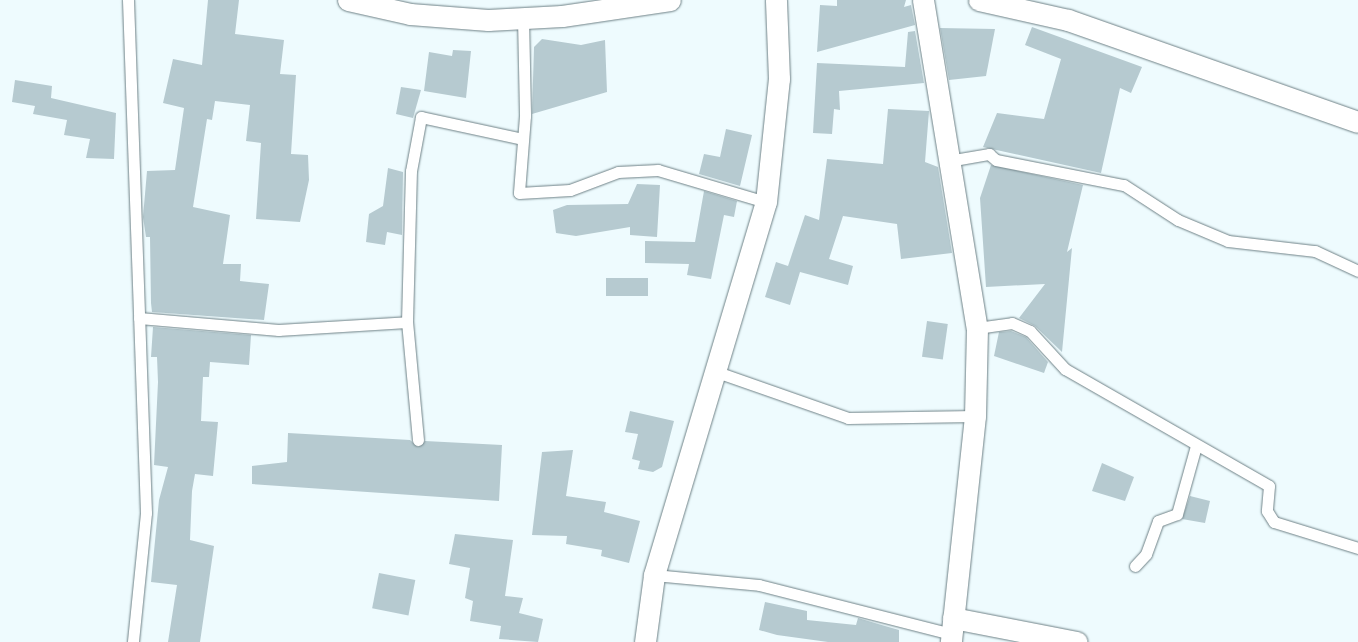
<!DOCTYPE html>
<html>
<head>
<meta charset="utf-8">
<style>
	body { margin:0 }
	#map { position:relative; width:1358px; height:642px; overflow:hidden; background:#eefbfe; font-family:Arial,sans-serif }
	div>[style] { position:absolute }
	.building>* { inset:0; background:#b6cad0; transform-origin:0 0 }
	.roads { filter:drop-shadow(0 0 1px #6e8186) drop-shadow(0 0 1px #6e8186) }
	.service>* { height:11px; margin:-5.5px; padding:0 5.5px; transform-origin:5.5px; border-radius:5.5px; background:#fff }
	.minor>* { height:21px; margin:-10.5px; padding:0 10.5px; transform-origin:10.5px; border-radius:10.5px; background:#fff }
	span { translate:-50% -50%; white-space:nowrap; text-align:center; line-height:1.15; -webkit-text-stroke:4px #eefbfe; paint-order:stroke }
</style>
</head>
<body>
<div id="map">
	<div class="building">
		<div style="clip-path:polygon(208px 0,239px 0,235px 34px,284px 40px,280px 74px,296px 75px,291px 154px,308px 155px,309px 180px,300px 222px,256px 219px,261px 143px,246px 141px,250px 105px,215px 101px,212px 120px,207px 119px,193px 207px,230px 215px,223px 264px,241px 264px,240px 281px,269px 284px,264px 320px,152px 312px,151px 303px,150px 237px,146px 237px,143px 217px,147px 171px,175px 170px,184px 108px,163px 103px,173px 59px,202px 65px)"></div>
		<div style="clip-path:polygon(837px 0,906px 0,904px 7px,911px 5px,915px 25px,817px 52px,820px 5px,837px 6px)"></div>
		<div style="clip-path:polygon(1032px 27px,1142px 67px,1131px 93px,1120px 88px,1101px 173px,983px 147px,997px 113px,1044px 119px,1061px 59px,1025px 45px)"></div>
		<div style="clip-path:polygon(940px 28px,995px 29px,986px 76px,949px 80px)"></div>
		<div style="clip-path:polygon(915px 31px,924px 83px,839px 91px,840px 110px,834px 109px,832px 134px,813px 133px,817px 63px,905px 67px,908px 32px)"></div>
		<div style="clip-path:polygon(542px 39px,581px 45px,605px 40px,607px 92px,532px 114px,534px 47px)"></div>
		<div style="clip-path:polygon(453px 50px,471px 51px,466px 98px,424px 91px,429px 52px,452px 56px)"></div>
		<div style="clip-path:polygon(15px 80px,52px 86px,51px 98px,116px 113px,114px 159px,86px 158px,90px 139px,64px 135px,67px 120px,33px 114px,35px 106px,12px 102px)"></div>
		<div style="clip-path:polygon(401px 87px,421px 90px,413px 118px,396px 114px)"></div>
		<div style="clip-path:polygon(888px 109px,929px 111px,925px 162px,938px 167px,952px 253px,901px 259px,897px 224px,843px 216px,829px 259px,853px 266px,848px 285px,800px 272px,790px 305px,765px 297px,776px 262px,788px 266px,805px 215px,819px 220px,827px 159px,883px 164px)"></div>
		<div style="clip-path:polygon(726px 129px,752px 135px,740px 186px,699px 174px,704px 154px,720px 157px)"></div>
		<div style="clip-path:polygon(991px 165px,1083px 185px,1067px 252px,1072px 248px,1062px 352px,1035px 326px,1019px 318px,1045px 284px,986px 287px,980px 198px)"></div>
		<div style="clip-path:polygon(388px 168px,403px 172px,402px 235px,387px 232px,385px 245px,366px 242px,369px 214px,383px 206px)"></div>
		<div style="clip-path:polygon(637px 184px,660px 185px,657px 237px,630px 235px,630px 227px,576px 236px,556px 233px,553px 210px,567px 205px,628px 204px)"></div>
		<div style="clip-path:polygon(704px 191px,737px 201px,734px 217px,724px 215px,711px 279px,687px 275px,689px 264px,645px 263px,645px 241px,695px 242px)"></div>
		<div style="left:648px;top:278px;width:18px;height:42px;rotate:90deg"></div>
		<div style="left:927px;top:321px;width:21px;height:36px;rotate:8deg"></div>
		<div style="clip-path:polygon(153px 327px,251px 335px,249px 365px,210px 362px,209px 377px,203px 377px,201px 421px,218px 422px,213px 476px,195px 474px,192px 491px,190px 540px,214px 546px,200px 642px,168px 642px,177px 585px,151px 582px,159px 500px,168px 467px,154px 465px,158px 382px,157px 357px,151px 357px)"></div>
		<div style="clip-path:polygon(1011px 331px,1026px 337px,1048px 362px,1044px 373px,994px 356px,999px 332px)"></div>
		<div style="clip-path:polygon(630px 411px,674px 421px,662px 467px,653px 472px,638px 469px,640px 461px,632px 459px,638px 434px,625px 432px)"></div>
		<div style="clip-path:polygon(288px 433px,410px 440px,418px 447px,425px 441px,502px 445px,499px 501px,252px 484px,252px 466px,287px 462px)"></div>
		<div style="clip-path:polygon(573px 450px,566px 496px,606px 502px,604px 512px,640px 521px,629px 563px,601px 556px,602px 550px,566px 544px,567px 536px,532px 535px,542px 452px)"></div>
		<div style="clip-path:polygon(1102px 463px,1134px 477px,1125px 501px,1092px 491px)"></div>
		<div style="clip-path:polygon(1190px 496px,1210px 501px,1205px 523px,1182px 519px)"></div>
		<div style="clip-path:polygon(455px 534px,513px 540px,505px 596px,523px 598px,519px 613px,543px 619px,538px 642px,499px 639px,501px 626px,470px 621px,473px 601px,465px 598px,470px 568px,449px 564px)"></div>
		<div style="left:379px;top:573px;width:37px;height:36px;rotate:11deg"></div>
		<div style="clip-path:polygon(765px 602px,807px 611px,807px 620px,856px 625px,858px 618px,885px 626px,899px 630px,899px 642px,828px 642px,777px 635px,759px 630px)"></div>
	</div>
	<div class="roads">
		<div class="service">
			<div style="left:128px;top:0;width:513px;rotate:87.99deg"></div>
			<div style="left:146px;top:513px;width:130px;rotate:95.8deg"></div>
			<div style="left:523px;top:18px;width:98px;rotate:88.8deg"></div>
			<div style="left:525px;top:116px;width:77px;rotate:94.5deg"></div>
			<div style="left:519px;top:193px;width:51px;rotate:-3.4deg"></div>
			<div style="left:570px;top:190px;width:51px;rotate:-20.6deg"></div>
			<div style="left:618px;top:172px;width:40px;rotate:-2.9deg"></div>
			<div style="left:658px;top:170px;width:113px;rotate:16.5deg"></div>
			<div style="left:948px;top:161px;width:42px;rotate:-9.7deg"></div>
			<div style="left:989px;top:154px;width:9px;rotate:41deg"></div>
			<div style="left:996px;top:160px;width:130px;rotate:11.1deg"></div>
			<div style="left:1124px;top:185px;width:64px;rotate:32.9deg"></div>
			<div style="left:1178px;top:220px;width:54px;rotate:22.8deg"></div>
			<div style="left:1228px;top:241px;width:88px;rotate:6.6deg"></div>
			<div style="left:1315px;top:251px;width:47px;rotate:24.9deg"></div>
			<div style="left:139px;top:318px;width:140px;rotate:4.9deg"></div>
			<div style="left:278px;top:330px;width:129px;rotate:-3.5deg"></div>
			<div style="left:977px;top:328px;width:35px;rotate:-8deg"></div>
			<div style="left:1012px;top:323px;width:20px;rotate:24deg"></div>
			<div style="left:1030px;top:331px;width:52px;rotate:47.4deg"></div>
			<div style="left:1065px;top:369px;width:235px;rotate:29.8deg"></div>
			<div style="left:1269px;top:486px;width:25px;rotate:95deg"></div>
			<div style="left:1267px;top:511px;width:13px;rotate:58deg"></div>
			<div style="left:1274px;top:522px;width:88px;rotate:17.2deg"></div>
			<div style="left:714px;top:371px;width:142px;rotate:19.3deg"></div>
			<div style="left:848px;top:418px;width:127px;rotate:-0.9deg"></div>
			<div style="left:418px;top:440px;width:119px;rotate:-95.3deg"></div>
			<div style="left:407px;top:322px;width:151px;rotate:-88.5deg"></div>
			<div style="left:411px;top:171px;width:55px;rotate:-79.5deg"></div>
			<div style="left:421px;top:117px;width:104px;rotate:12.2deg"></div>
			<div style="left:1135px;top:566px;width:16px;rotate:-47deg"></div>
			<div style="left:1146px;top:554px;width:35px;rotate:-70deg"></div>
			<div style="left:1158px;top:521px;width:20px;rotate:-20deg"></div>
			<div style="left:1177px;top:514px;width:71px;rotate:-74.4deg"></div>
			<div style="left:654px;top:575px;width:105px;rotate:5.4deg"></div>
			<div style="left:759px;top:585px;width:198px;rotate:14.3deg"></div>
		</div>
		<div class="minor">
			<div style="left:348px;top:0;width:64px;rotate:12.7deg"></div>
			<div style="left:410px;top:14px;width:78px;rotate:4.4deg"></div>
			<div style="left:488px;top:20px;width:74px;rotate:-3.1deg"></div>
			<div style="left:562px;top:16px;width:109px;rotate:-8.4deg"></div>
			<div style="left:923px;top:0;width:332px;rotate:80.7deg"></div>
			<div style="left:977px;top:328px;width:88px;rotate:91.3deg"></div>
			<div style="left:975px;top:416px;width:227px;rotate:96.1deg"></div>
			<div style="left:979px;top:0;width:91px;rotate:12.7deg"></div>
			<div style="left:1068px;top:20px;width:307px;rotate:19.4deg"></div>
			<div style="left:953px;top:618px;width:126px;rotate:11deg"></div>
			<div style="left:645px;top:642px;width:68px;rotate:-82.3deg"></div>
			<div style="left:654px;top:575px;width:389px;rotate:-73.3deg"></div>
			<div style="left:766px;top:202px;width:124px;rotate:-84deg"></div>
			<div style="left:779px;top:79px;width:79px;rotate:-92.2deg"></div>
		</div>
	</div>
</div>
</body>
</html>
